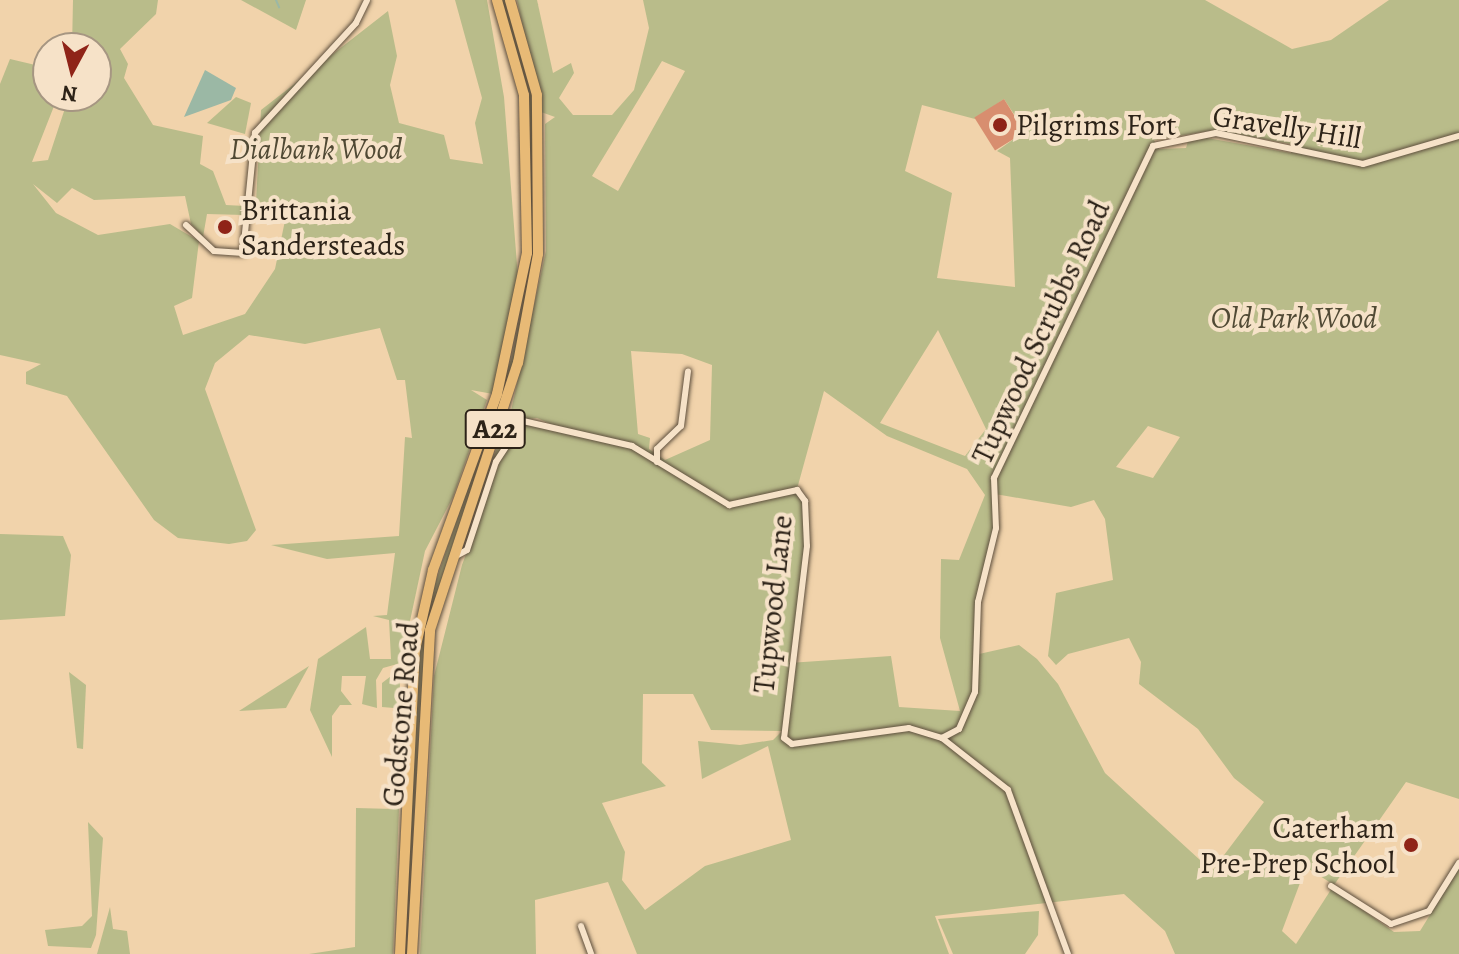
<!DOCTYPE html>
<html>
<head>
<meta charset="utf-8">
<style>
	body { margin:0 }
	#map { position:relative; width:1459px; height:954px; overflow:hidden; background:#f1d3ab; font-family:Alegreya,serif }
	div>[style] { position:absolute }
	.green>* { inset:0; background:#b9bc8a }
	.water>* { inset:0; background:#9bb8a5 }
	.stream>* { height:2px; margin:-1px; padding:0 1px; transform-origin:1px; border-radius:1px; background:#9bb8a5 }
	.building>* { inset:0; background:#d88e6f; transform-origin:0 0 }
	.roads { filter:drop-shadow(0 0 2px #5e4f3d) drop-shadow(0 0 2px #5e4f3d) }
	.minor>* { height:6px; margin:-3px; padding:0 3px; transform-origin:3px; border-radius:3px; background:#f6e2c8 }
	.trunk>* { height:10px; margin:-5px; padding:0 5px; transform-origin:5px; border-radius:5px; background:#e8ba76 }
	.dots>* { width:22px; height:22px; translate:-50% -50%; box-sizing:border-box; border:4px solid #f6e2c8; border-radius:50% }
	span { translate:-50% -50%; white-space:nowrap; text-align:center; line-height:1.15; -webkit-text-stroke:8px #f6e2c8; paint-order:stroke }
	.shield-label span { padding:2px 6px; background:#f6e2c8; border:2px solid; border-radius:6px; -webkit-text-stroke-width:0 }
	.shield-label { font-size:28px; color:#2d2318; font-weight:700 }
	.poi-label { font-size:30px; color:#2d2318 }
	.left { translate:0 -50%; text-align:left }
	.right { translate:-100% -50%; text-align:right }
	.street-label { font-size:30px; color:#2d2318 }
	.park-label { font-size:30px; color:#504934; font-style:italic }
	.north { position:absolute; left:32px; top:32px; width:80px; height:80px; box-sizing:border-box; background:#f6e2c8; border:2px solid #a69682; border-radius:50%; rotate:187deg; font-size:22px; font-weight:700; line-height:32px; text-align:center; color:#2d2318 }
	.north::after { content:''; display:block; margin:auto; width:28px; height:36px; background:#8f2418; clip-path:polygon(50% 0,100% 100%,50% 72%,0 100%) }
</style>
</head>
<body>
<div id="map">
	<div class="green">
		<div style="clip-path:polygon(73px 0,158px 0,156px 14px,120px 49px,128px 64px,124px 78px,153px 125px,203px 136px,200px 164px,213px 171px,226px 205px,245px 206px,244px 215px,207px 214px,203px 237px,191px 224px,185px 196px,94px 200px,72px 188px,57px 203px,33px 184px,56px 213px,98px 235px,170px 224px,199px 241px,192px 298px,174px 306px,183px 335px,245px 314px,275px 269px,288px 206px,256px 202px,261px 110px,388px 11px,397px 56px,390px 85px,399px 123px,444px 135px,450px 159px,483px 164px,475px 123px,482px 98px,455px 0,487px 0,504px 97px,518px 278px,493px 394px,471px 390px,487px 400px,453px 497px,425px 551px,401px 663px,383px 668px,376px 680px,377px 708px,362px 704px,366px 676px,342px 676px,341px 691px,352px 705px,340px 705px,332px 716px,332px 757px,310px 710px,318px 659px,366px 627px,370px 659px,391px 659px,389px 620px,373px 616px,387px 615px,395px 553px,327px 559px,271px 545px,399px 536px,405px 437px,412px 438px,405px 380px,397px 380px,380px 328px,305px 344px,249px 335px,215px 363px,205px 389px,256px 530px,247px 541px,229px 544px,178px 538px,154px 520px,67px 396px,26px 384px,26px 372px,41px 364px,0 355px,0 84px,10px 59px,48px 68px,48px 96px,58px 96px,32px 162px,48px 160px,69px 96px,96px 96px,96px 48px,72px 48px)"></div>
		<div style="clip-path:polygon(241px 0,306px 0,296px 30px)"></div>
		<div style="clip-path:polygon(502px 0,506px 0,530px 88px,535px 122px,534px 261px,518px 350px,426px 626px,405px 954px,417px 667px,427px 608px,512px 357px,532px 259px,530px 120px)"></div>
		<div style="clip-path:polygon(evenodd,517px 0,537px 0,553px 73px,571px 63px,574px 73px,559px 98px,573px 115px,612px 115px,634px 90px,649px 28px,643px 0,1205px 0,1292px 49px,1331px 40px,1389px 0,1459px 0,1459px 799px,1406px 782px,1334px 885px,1306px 867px,1282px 931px,1296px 944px,1332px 888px,1394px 932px,1420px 931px,1459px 868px,1459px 954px,1175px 954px,1165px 931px,1124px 894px,935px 916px,949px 954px,637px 954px,608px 882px,535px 900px,536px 954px,420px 954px,434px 676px,462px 565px,509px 437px,524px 424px,562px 429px,537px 418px,514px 421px,459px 548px,511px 411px,546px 251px,545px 124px,555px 117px,541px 112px,517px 0,662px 61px,685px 71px,618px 191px,592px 176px,662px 61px,517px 0,1004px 99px,1025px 131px,997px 151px,1010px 158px,1015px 287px,937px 278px,952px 193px,905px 171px,922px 105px,975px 119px,1004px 99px,517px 0,1215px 130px,1291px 144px,1291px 153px,1190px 135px,1186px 148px,1159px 149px,1154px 140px,1215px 130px,517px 0,938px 330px,986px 429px,965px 456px,880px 423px,938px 330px,517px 0,631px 351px,682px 354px,712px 365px,710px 440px,665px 460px,649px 449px,650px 438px,638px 434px,631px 351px,517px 0,824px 391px,887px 436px,967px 469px,985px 495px,959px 560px,941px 559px,940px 638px,960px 711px,899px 707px,891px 656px,789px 663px,807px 546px,805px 501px,797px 489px,824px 391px,517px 0,1148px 426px,1180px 437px,1153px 478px,1116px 467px,1148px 426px,517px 0,995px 494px,1071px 507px,1094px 500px,1105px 519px,1113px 580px,1056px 593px,1048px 656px,1056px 665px,1068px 654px,1129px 638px,1141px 662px,1139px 684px,1198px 729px,1234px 778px,1264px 802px,1212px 871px,1105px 773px,1058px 684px,1037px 659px,1019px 645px,979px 654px,978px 602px,996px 528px,995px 494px,517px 0,643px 694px,693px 694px,711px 730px,782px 731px,773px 740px,740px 745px,698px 741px,702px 779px,768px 746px,791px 840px,705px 866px,645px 910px,622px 880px,625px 852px,602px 803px,666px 786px,642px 763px,643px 694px)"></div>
		<div style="clip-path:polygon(236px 97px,251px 103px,245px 134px,207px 123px)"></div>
		<div style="clip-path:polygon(0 534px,63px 536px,71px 555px,65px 616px,0 620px)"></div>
		<div style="clip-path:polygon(309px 666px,286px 708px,239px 711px)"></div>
		<div style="clip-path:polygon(399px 670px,403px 737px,394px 745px,394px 708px,382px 707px,382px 683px)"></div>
		<div style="clip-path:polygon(69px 672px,86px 685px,83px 749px,77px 748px)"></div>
		<div style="clip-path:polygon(394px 756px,401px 761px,393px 954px,309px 954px,355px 947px,356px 808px,394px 809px)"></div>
		<div style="clip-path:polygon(88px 822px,103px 838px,96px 935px,91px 948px,48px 946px,45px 930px,82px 926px,92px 916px)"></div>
		<div style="clip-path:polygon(110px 907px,113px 929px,127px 931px,130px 954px,97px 954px)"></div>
		<div style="clip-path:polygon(1039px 911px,1038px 935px,1025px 954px,953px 954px,938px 919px)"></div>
	</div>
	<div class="water">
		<div style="clip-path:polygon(205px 70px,236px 88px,231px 100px,184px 117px)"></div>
	</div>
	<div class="stream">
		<div style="left:276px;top:0;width:8px;rotate:67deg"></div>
	</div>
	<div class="building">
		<div style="left:1004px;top:99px;width:39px;height:35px;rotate:58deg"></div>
	</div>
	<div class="roads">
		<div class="minor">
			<div style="left:186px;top:225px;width:38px;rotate:43deg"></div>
			<div style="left:214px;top:251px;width:29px;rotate:4deg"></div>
			<div style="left:243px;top:253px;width:121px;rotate:-84.3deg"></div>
			<div style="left:255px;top:133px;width:149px;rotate:-47.4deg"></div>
			<div style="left:356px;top:23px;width:25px;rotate:-64deg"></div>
			<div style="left:657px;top:462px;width:13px;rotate:-90deg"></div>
			<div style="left:657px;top:449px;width:33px;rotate:-44deg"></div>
			<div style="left:681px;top:426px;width:55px;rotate:-82.7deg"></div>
			<div style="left:452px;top:558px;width:17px;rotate:-28deg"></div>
			<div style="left:467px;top:550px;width:93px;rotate:-71.8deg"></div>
			<div style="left:496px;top:462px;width:49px;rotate:-56.6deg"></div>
			<div style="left:523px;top:421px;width:112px;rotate:12.9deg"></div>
			<div style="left:632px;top:446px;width:114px;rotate:31.3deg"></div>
			<div style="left:729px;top:505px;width:70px;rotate:-12.4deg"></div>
			<div style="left:797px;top:490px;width:14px;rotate:54deg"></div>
			<div style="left:805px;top:501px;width:45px;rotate:87.5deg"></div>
			<div style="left:807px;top:546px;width:193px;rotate:96.8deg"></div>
			<div style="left:784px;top:738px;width:10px;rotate:37deg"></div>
			<div style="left:792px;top:744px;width:118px;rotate:-7.8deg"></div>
			<div style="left:909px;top:728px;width:34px;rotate:17deg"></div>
			<div style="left:942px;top:738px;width:19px;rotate:-28deg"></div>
			<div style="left:959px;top:729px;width:40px;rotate:-66.6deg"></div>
			<div style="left:975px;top:692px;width:90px;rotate:-88.1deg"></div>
			<div style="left:978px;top:602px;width:76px;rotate:-76.3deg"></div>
			<div style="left:996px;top:528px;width:50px;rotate:-92.3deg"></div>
			<div style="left:994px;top:478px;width:368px;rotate:-64.4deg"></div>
			<div style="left:1153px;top:146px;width:64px;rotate:-11.7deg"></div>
			<div style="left:1216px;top:133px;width:150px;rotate:11.9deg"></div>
			<div style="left:1363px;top:164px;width:100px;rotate:-16.3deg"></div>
			<div style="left:942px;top:738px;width:84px;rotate:38.2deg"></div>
			<div style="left:1008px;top:790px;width:175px;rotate:69.9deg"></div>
			<div style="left:1331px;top:886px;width:71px;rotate:32.3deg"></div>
			<div style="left:1391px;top:924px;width:40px;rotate:-18.9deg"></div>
			<div style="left:1429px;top:911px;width:57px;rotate:-58deg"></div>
			<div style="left:581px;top:926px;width:30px;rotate:70deg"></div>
		</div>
		<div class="trunk">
			<div style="left:400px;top:954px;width:304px;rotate:-87.2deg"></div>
			<div style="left:415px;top:650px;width:82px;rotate:-77.3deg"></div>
			<div style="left:433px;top:570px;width:187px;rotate:-70deg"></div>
			<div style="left:497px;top:394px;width:144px;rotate:-78deg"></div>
			<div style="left:527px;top:253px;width:158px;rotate:-91.1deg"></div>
			<div style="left:524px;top:95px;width:99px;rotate:-105.9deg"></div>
			<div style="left:412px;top:954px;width:324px;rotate:-86.8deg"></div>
			<div style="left:430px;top:630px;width:281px;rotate:-71.8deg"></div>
			<div style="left:518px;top:363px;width:111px;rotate:-79.6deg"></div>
			<div style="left:538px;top:254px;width:159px;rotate:-90.4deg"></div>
			<div style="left:537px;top:95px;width:99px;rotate:-105.9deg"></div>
		</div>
	</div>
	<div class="dots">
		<div style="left:1000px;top:125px;background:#8f2418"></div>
		<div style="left:225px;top:227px;background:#8f2418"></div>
		<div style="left:1411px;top:845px;background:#8f2418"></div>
	</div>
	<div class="shield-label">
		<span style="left:495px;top:429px">A22</span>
	</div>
	<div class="poi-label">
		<span class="left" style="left:1016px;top:125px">Pilgrims Fort</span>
		<span class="left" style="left:241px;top:227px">Brittania<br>Sandersteads</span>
		<span class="right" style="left:1395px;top:845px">Caterham<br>Pre-Prep School</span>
	</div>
	<div class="street-label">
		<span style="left:1287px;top:127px;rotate:9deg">Gravelly Hill</span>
		<span style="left:1041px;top:332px;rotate:-65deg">Tupwood Scrubbs Road</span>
		<span style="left:773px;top:604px;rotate:-84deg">Tupwood Lane</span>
		<span style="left:401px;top:714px;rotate:-85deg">Godstone Road</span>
	</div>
	<div class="park-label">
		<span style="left:316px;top:149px">Dialbank Wood</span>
		<span style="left:1294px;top:318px">Old Park Wood</span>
	</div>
	<div class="north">N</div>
</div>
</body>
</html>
